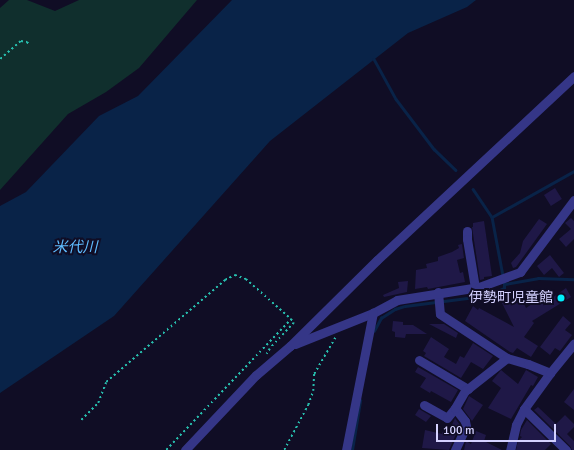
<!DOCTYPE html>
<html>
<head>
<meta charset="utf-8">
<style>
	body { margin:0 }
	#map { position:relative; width:574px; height:450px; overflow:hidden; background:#100d25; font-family:Signika,"Noto Sans JP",sans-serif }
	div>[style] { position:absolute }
	.green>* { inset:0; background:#102f2d }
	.water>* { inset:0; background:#092348 }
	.stream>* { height:2.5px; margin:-1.25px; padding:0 1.25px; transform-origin:1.25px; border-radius:1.25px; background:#092348 }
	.building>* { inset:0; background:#1f1847; transform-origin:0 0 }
	.path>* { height:1.5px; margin-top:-0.75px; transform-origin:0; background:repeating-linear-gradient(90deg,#27bdad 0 2px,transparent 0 5px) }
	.street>* { height:9px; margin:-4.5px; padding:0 4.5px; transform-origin:4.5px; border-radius:4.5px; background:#353687 }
	.dots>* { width:11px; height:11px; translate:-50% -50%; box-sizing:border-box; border:2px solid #100d25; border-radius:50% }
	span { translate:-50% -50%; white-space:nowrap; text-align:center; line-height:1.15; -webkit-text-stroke:4px #100d25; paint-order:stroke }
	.poi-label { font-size:14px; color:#d4d1ff }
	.right { translate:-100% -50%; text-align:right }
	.water-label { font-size:15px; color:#5fbcff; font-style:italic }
	.scale { position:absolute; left:436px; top:424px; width:120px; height:18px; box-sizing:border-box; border:2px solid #d4d1ff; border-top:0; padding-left:5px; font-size:12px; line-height:14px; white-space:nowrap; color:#d4d1ff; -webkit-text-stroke:3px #100d25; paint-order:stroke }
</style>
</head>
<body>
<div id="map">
	<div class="green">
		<div style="clip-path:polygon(9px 0,27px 0,55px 11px,79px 0,197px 0,139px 68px,106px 92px,68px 114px,0 190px,0 8px)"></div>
	</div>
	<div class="water">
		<div style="clip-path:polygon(232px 0,476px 0,467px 7px,408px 33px,270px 141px,114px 316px,0 393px,0 206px,26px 192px,99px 116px,138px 96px)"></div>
	</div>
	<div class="stream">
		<div style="left:374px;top:59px;width:46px;rotate:61.2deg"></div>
		<div style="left:396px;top:99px;width:63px;rotate:52.8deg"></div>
		<div style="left:434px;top:149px;width:30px;rotate:44deg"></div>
		<div style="left:473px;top:189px;width:34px;rotate:56deg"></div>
		<div style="left:492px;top:217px;width:60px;rotate:79.4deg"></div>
		<div style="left:492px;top:217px;width:94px;rotate:-29.3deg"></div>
		<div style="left:505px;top:284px;width:34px;rotate:-10deg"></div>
		<div style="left:538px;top:278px;width:36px;rotate:2deg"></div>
		<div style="left:374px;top:331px;width:15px;rotate:-62deg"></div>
		<div style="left:381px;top:318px;width:17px;rotate:-33deg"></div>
		<div style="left:395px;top:309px;width:10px;rotate:-17deg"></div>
		<div style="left:405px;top:306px;width:70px;rotate:-7.4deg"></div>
		<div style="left:474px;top:297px;width:19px;rotate:-12deg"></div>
		<div style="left:493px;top:293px;width:12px;rotate:-24deg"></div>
		<div style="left:504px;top:288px;width:7px;rotate:-90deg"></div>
		<div style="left:352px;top:450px;width:50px;rotate:-80.7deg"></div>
	</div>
	<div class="building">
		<div style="left:555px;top:188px;width:13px;height:13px;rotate:58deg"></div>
		<div style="clip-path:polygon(571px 218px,574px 221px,574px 239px,566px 247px,559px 239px,571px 229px,565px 223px)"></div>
		<div style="clip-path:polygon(539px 219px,547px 224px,516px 267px,513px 268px,511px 263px,520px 253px,523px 241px)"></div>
		<div style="clip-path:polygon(484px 221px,492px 276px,484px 277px,484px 279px,480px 280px,472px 227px,473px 227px,473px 223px)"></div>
		<div style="clip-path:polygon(462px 244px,464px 258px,457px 260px,460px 273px,463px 272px,465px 282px,428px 289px,427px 287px,415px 289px,416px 270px,427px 268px,426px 264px,438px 261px,438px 257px,452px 252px,459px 248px,458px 245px)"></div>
		<div style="clip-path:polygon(550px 255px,564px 273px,559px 277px,552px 268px,544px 275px,537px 266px)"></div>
		<div style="clip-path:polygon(408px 281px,407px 292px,384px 297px,383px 295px,399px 288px,398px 282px)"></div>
		<div style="clip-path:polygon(566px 288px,571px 297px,532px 321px,534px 323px,524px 337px,538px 346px,531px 357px,517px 348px,513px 353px,510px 352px,465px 321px,473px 306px,478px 310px,479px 308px,514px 327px,502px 303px,509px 300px,512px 305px,522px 300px,526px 308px,538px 300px,539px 302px,542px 300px,545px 303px)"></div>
		<div style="clip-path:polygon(563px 316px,571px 323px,565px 330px,572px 335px,560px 351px,555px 348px,550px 355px,540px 347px)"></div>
		<div style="clip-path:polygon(393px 321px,403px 322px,403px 325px,413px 325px,427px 334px,406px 334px,405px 338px,395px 337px,395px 332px,392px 331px)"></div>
		<div style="clip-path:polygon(429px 324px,444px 324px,458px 333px,456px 338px)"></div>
		<div style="clip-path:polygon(431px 337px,449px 349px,444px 357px,456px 364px,460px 356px,464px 358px,473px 343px,493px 356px,483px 369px,471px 362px,461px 378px,424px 356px,426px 353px,423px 351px)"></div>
		<div style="clip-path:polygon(418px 367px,458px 390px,451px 402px,431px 391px,430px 393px,420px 387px,426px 378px,415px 372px)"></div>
		<div style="clip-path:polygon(501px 370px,518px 384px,526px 370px,538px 377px,533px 386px,531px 385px,511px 419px,488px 408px,501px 388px,492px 381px)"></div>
		<div style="clip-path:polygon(574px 389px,574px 410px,564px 402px)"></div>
		<div style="clip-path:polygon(469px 396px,483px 405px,472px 421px,463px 409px)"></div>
		<div style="clip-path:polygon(538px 407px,556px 424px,565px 415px,574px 424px,574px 427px,567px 434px,574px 441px,574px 450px,572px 450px,570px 446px,534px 410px)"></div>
		<div style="clip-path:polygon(419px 409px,431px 416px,426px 422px,415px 415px)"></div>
		<div style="clip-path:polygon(455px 418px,460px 425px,449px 450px,422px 448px,425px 430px,442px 434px,442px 432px,448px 434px)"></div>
		<div style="clip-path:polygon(527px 420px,551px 444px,545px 450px,516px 450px,518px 441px,522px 437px,520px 436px,521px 430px)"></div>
		<div style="clip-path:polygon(476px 431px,486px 435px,484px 441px,502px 450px,464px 450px,466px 441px,471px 444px)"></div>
	</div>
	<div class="path">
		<div style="left:0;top:59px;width:28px;rotate:-41deg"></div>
		<div style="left:21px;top:41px;width:6px;rotate:9deg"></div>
		<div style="left:27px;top:42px;width:4px;rotate:45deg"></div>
		<div style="left:81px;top:420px;width:24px;rotate:-45deg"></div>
		<div style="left:98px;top:403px;width:22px;rotate:-69deg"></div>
		<div style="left:106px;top:382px;width:157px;rotate:-40.6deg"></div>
		<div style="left:225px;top:280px;width:11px;rotate:-27deg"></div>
		<div style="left:235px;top:275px;width:12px;rotate:20deg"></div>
		<div style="left:246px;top:279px;width:60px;rotate:41.6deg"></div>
		<div style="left:166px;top:450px;width:181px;rotate:-46.3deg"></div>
		<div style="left:291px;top:319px;width:5px;rotate:53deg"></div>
		<div style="left:294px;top:323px;width:35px;rotate:133deg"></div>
		<div style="left:270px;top:349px;width:6px;rotate:121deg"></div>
		<div style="left:284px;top:450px;width:51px;rotate:-61.9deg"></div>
		<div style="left:308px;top:405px;width:15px;rotate:-70deg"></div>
		<div style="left:313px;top:391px;width:17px;rotate:-87deg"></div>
		<div style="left:314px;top:374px;width:42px;rotate:-59.7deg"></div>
	</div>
	<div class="street">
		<div style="left:467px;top:231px;width:8px;rotate:90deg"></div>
		<div style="left:467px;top:239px;width:50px;rotate:80.7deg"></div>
		<div style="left:438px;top:292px;width:22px;rotate:85deg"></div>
		<div style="left:440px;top:314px;width:80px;rotate:33.3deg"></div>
		<div style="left:507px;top:358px;width:22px;rotate:16deg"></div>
		<div style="left:528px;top:364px;width:24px;rotate:22deg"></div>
		<div style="left:550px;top:373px;width:44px;rotate:125.8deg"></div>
		<div style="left:524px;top:409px;width:18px;rotate:117deg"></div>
		<div style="left:516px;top:425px;width:26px;rotate:103deg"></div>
		<div style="left:295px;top:344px;width:84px;rotate:-21.7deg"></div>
		<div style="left:373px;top:313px;width:27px;rotate:-28deg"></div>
		<div style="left:397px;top:300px;width:83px;rotate:-9deg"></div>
		<div style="left:479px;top:287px;width:44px;rotate:-20.1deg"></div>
		<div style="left:520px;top:272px;width:90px;rotate:-53.1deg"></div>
		<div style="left:419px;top:360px;width:57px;rotate:30.6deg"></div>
		<div style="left:550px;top:373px;width:38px;rotate:-51deg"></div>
		<div style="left:424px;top:405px;width:26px;rotate:29deg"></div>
		<div style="left:447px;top:418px;width:13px;rotate:-51deg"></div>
		<div style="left:524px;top:409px;width:59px;rotate:44.3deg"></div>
		<div style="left:185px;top:450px;width:103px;rotate:-46.6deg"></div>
		<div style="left:256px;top:375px;width:45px;rotate:-40.5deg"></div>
		<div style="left:290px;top:346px;width:122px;rotate:-44.7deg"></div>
		<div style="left:377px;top:260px;width:270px;rotate:-43deg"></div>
		<div style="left:346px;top:450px;width:140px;rotate:-78.9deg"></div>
		<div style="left:455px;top:450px;width:26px;rotate:-65deg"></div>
		<div style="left:466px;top:426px;width:5px;rotate:-101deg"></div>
		<div style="left:465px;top:421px;width:16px;rotate:-128deg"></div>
		<div style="left:455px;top:408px;width:20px;rotate:-60deg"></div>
		<div style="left:465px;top:391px;width:53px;rotate:-38.2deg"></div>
	</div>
	<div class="dots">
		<div style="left:561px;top:298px;background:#00eefc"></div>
	</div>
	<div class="poi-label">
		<span class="right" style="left:553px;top:298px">伊勢町児童館</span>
	</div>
	<div class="water-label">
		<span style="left:75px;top:248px">米代川</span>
	</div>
	<div class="scale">100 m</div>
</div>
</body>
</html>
